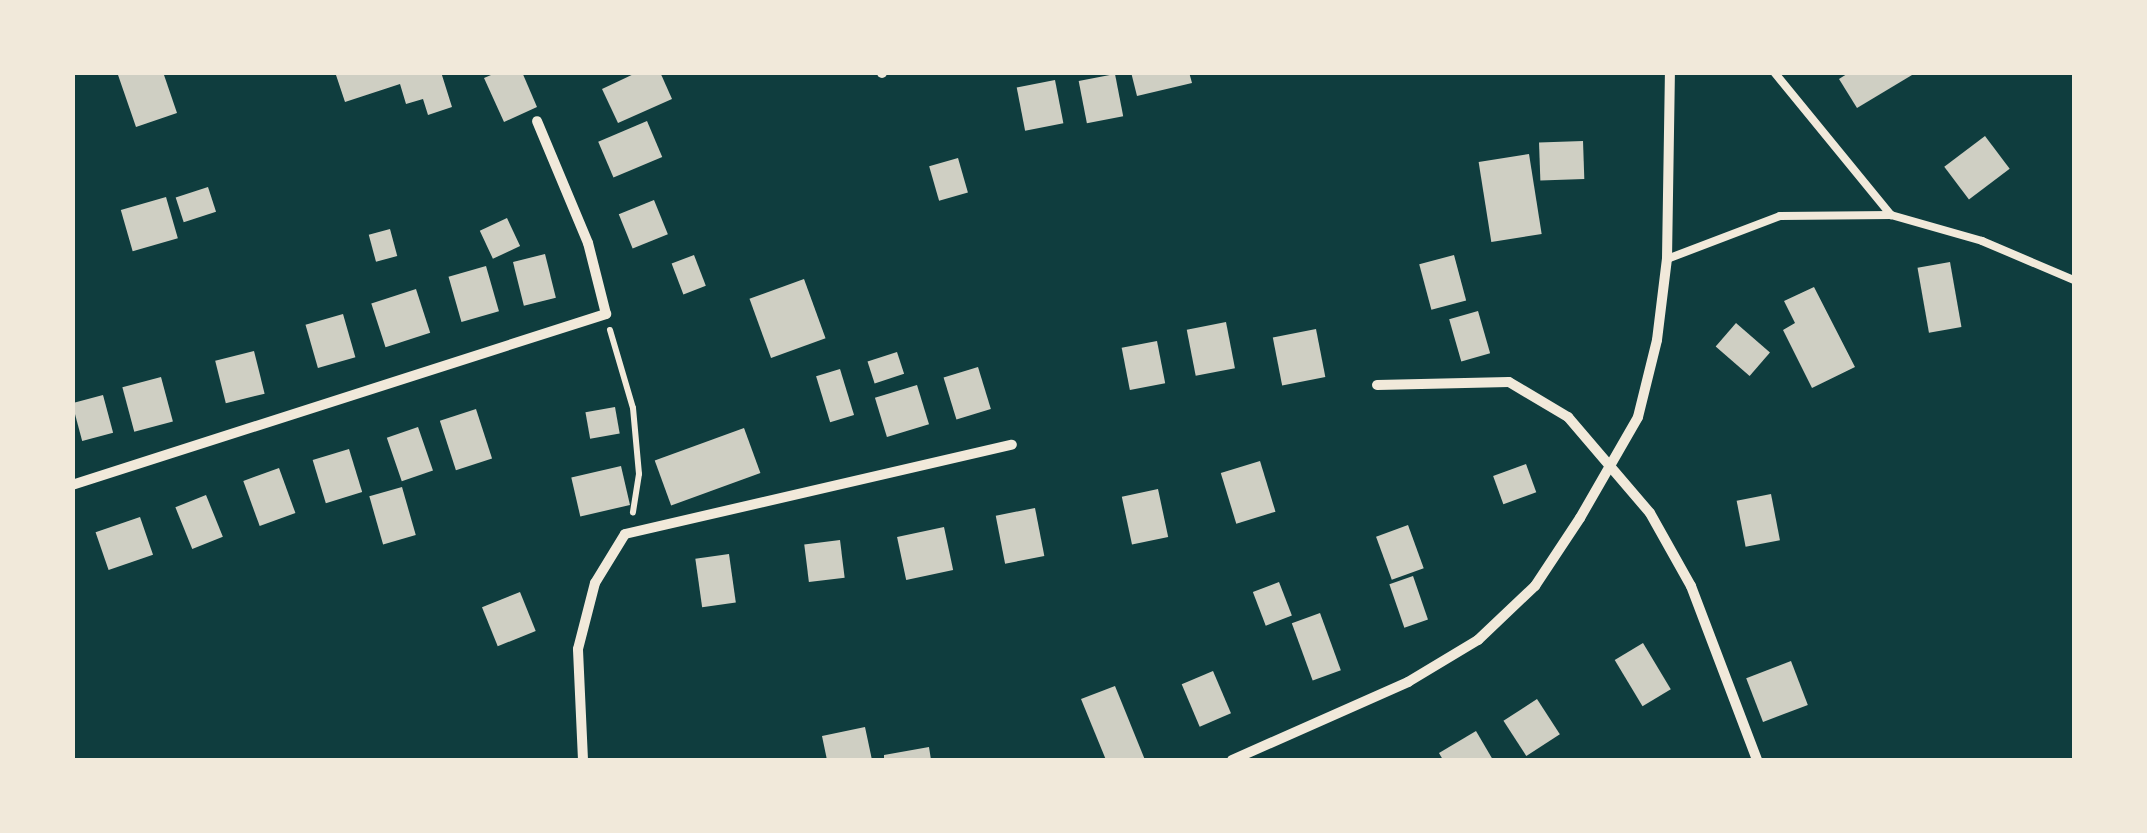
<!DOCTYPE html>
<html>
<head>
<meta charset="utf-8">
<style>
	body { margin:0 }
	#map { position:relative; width:2147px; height:833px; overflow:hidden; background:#0f3d3e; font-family:Bitter,serif }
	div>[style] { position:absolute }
	.building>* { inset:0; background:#cfcfc3; transform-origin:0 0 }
	.path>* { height:6px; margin:-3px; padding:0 3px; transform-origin:3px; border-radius:3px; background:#f1e9da }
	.service>* { height:8px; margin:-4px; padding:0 4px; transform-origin:4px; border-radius:4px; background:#f1e9da }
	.minor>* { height:10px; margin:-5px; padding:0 5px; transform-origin:5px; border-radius:5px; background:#f1e9da }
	span { translate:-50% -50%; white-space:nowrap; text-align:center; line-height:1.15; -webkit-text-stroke:9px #f1e9da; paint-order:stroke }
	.frame { position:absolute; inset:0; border:75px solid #f1e9da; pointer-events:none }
</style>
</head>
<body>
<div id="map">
	<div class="building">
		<div style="clip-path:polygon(117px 72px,163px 72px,177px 113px,136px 127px)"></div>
		<div style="clip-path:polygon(335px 72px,441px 72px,452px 107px,428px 115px,423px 99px,406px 104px,400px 84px,345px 102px)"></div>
		<div style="clip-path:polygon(498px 72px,522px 72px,537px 107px,504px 122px,484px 78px)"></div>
		<div style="clip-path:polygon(638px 72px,660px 72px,672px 99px,618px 123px,602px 89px)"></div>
		<div style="clip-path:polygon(1131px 72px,1189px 72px,1192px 83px,1137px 96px)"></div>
		<div style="clip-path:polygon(1850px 72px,1917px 72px,1857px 108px,1839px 79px)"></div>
		<div style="left:1115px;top:74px;width:43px;height:37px;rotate:79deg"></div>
		<div style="left:1055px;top:80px;width:44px;height:39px;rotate:79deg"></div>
		<div style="left:647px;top:121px;width:39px;height:53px;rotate:67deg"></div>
		<div style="left:1985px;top:136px;width:41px;height:51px;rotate:53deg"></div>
		<div style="left:1583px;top:141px;width:38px;height:44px;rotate:88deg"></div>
		<div style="left:1529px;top:154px;width:81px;height:51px;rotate:81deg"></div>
		<div style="left:958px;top:158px;width:36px;height:30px;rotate:74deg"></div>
		<div style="left:208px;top:187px;width:26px;height:34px;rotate:72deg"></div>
		<div style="left:166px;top:197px;width:43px;height:47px;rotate:74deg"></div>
		<div style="left:654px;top:200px;width:37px;height:38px;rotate:68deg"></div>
		<div style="left:507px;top:218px;width:31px;height:30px;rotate:65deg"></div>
		<div style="left:390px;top:229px;width:28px;height:22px;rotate:75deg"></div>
		<div style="left:545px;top:254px;width:45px;height:33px;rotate:76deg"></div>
		<div style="left:694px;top:255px;width:33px;height:24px;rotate:69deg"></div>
		<div style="left:1454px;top:255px;width:47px;height:36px;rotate:75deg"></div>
		<div style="left:1950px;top:262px;width:66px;height:33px;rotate:80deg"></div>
		<div style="left:486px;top:266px;width:47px;height:39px;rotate:74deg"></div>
		<div style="left:804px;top:279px;width:63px;height:58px;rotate:70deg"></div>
		<div style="clip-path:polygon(1814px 287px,1855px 367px,1812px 388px,1783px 330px,1795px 323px,1784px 301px)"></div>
		<div style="left:416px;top:289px;width:46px;height:47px;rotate:72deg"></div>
		<div style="left:1478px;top:311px;width:44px;height:30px;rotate:74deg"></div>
		<div style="left:343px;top:314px;width:45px;height:39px;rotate:74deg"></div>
		<div style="left:1226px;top:322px;width:47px;height:40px;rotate:79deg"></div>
		<div style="left:1736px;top:323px;width:45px;height:31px;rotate:41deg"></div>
		<div style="left:1316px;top:329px;width:49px;height:44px;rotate:79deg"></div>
		<div style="left:1157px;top:341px;width:43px;height:36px;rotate:79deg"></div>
		<div style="left:254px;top:351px;width:44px;height:40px;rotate:76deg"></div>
		<div style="left:897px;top:352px;width:23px;height:31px;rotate:72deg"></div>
		<div style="left:978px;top:367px;width:44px;height:36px;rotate:73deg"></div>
		<div style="left:840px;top:369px;width:48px;height:25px;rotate:73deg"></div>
		<div style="left:161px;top:377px;width:46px;height:40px;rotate:75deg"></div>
		<div style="left:917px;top:385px;width:41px;height:44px;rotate:73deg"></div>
		<div style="left:103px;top:395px;width:39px;height:32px;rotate:75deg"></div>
		<div style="left:615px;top:407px;width:27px;height:30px;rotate:80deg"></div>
		<div style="left:476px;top:409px;width:52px;height:38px;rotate:72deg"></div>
		<div style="left:418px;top:427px;width:46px;height:33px;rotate:71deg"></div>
		<div style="left:744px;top:428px;width:48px;height:95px;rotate:70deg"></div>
		<div style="left:349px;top:449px;width:45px;height:38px;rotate:73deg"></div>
		<div style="left:1260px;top:461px;width:53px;height:41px;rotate:73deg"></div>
		<div style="left:1526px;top:464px;width:30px;height:35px;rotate:70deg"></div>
		<div style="left:621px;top:466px;width:40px;height:51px;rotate:77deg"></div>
		<div style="left:279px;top:468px;width:48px;height:38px;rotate:70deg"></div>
		<div style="left:402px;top:487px;width:50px;height:34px;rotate:74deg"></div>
		<div style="left:1158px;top:489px;width:49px;height:37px;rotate:78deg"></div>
		<div style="left:1771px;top:494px;width:47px;height:35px;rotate:79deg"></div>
		<div style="left:206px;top:495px;width:45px;height:33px;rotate:68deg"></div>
		<div style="left:1035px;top:508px;width:49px;height:40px;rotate:79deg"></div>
		<div style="left:140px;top:517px;width:40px;height:47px;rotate:71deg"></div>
		<div style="left:1408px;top:525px;width:46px;height:34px;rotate:70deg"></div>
		<div style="left:944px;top:527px;width:44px;height:48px;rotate:78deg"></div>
		<div style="left:840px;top:540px;width:38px;height:36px;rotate:83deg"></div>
		<div style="left:729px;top:554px;width:49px;height:34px;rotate:82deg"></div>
		<div style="left:1413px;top:576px;width:46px;height:25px;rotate:71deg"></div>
		<div style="left:1279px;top:582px;width:36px;height:28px;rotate:69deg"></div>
		<div style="left:520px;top:592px;width:42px;height:41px;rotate:68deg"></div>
		<div style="left:1320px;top:613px;width:61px;height:30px;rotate:70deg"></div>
		<div style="left:1643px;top:643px;width:54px;height:33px;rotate:59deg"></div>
		<div style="left:1791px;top:661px;width:47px;height:48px;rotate:69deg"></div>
		<div style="left:1213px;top:671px;width:46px;height:34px;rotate:67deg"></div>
		<div style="clip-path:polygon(1115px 686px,1145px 760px,1106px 760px,1081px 699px)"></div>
		<div style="left:1537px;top:699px;width:42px;height:40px;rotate:57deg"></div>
		<div style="clip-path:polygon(865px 727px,872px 760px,827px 760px,822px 736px)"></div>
		<div style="clip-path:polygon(1476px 731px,1493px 760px,1443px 760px,1439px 753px)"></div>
		<div style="clip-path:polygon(929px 747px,931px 760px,884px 760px,884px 755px)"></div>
	</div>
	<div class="path">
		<div style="left:610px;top:330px;width:81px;rotate:73.6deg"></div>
		<div style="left:633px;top:408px;width:66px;rotate:84.8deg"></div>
		<div style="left:639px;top:474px;width:39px;rotate:99deg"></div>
	</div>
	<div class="service">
		<div style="left:1774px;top:72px;width:185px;rotate:50.7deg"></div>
		<div style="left:1667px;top:259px;width:121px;rotate:-20.8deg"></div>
		<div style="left:1780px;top:216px;width:111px;rotate:-0.5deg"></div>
		<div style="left:1891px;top:215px;width:95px;rotate:15.9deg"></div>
		<div style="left:1982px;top:241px;width:100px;rotate:23deg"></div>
	</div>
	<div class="minor">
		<div style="left:882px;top:73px;width:1px;rotate:-90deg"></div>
		<div style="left:1377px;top:385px;width:132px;rotate:-1.3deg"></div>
		<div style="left:1509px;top:382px;width:69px;rotate:30.7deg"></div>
		<div style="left:1568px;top:417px;width:126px;rotate:49.5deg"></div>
		<div style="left:1650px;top:513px;width:84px;rotate:60.7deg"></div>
		<div style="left:1691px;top:586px;width:186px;rotate:69.2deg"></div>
		<div style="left:72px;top:485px;width:561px;rotate:-17.76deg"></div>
		<div style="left:606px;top:314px;width:73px;rotate:-104.2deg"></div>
		<div style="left:588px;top:243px;width:132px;rotate:-112.7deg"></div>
		<div style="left:583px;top:760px;width:111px;rotate:-92.6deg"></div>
		<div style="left:578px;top:649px;width:68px;rotate:-75.6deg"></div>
		<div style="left:595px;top:583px;width:57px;rotate:-58.5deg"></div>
		<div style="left:625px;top:534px;width:397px;rotate:-13deg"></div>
		<div style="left:1232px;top:760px;width:193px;rotate:-23.9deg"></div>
		<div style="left:1408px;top:682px;width:82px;rotate:-31deg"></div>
		<div style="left:1478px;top:640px;width:79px;rotate:-43.5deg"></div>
		<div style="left:1535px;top:586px;width:82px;rotate:-56.5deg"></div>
		<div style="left:1580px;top:518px;width:116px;rotate:-60.1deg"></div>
		<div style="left:1638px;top:417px;width:79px;rotate:-76.1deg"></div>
		<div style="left:1657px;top:340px;width:82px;rotate:-83deg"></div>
		<div style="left:1667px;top:259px;width:187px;rotate:-89.1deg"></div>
	</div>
	<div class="frame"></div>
</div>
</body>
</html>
